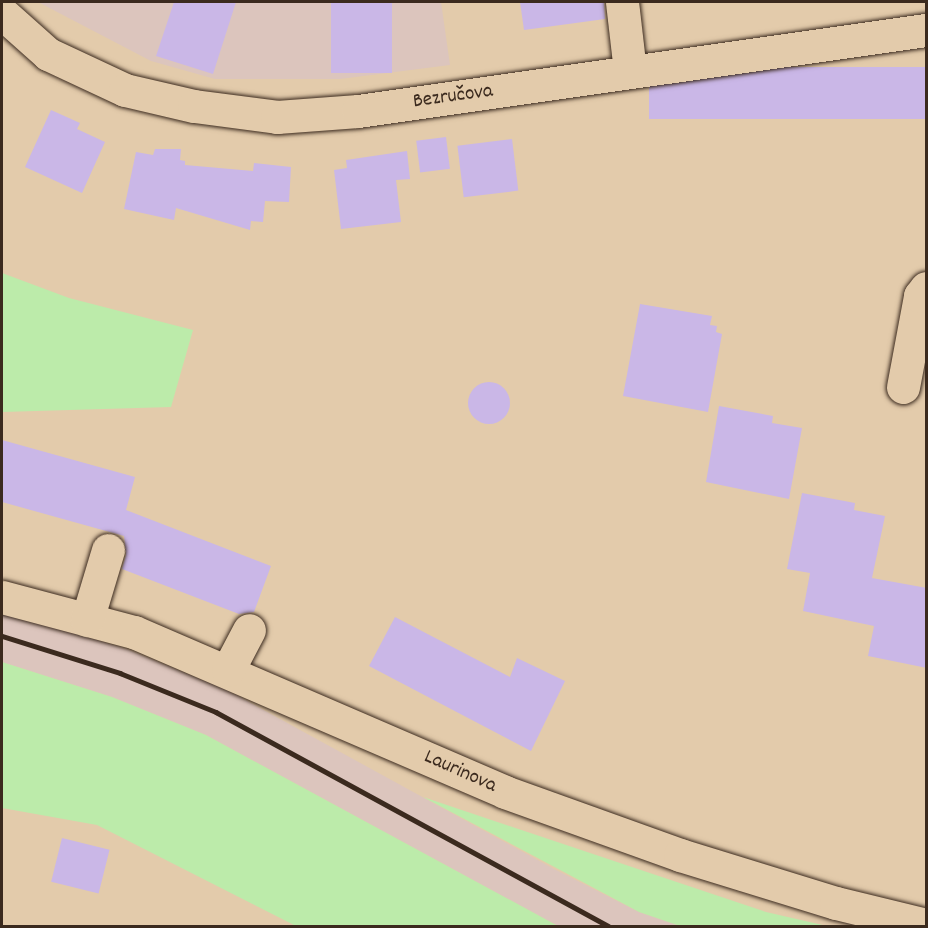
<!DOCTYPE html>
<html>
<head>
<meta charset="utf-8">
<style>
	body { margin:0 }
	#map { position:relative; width:928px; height:928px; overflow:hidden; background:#e3cbab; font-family:Dekko,sans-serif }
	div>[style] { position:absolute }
	.built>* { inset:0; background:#dcc5bd }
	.green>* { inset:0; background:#bcebaa }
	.building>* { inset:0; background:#cab7e7; transform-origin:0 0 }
	.round { border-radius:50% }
	.roads { filter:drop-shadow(0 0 2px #3b2a1e) drop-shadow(0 0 2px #3b2a1e) }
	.minor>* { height:33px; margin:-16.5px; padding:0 16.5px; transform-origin:16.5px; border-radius:16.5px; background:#e3cbab }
	.rail>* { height:4.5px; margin:-2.25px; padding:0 2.25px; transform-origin:2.25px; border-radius:2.25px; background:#3b2a1e }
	span { translate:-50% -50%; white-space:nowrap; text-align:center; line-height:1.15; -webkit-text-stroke:6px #e3cbab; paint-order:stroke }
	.street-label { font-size:21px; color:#3b2a1e }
	.frame { position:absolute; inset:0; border:3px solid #3b2a1e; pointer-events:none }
</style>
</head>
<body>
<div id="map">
	<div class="built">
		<div style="clip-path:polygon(38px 2px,441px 2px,450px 65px,340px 79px,215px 79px,151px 61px)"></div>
		<div style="clip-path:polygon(2px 610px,129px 650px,227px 690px,554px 869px,639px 912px,680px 926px,558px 926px,206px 735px,112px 697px,2px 662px)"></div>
	</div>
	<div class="green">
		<div style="clip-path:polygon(2px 273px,69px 298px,193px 330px,171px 407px,2px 412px)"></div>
		<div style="clip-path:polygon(2px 662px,112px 697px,206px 735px,558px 926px,296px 926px,97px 825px,2px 808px)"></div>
		<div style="clip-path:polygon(423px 797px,766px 912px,827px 926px,680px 926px,639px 912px)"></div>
	</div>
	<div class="building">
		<div style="clip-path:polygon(174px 2px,236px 2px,213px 74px,156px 56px)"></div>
		<div style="left:331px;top:2px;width:61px;height:71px"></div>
		<div style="clip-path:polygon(520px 2px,604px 2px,605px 19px,524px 30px)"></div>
		<div style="left:926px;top:67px;width:52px;height:277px;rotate:90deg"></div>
		<div style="clip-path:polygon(51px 110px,80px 123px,77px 129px,105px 142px,82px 193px,25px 167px)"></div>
		<div style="left:446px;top:137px;width:32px;height:30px;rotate:83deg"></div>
		<div style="left:512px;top:139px;width:52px;height:55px;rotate:83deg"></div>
		<div style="clip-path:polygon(155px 149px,181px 149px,180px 160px,185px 161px,185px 165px,253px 171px,254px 163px,291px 167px,289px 202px,265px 201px,263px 222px,251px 221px,250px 230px,176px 208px,174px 220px,124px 209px,136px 152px,153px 155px)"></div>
		<div style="clip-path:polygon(407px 151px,410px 179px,396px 180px,401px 222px,341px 229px,334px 170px,347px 168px,346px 160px)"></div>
		<div style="clip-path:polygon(640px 304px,712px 316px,710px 325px,717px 326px,716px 332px,722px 334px,708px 412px,623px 396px)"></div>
		<div class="round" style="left:468px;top:382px;width:42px;height:42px"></div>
		<div style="clip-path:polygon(719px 406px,773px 416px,772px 423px,802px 428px,789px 499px,706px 482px)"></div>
		<div style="clip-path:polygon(2px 440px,135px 477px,126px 510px,271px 566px,254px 612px,239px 614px,122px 569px,126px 555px,124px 536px,2px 502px)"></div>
		<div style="clip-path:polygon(802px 493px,855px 503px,854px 510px,885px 516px,872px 578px,927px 588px,927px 668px,868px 656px,874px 626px,803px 611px,810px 573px,787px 569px)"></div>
		<div style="clip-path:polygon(395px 617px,510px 677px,517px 658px,565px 681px,531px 751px,369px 666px)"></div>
		<div style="left:62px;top:838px;width:49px;height:45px;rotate:14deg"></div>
	</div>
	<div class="roads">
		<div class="minor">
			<div style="left:622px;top:2px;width:69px;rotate:83.4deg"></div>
			<div style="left:2px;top:13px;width:62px;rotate:41.7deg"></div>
			<div style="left:48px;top:54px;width:85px;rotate:25.1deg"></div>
			<div style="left:125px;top:90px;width:71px;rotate:13.1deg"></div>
			<div style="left:194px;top:106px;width:84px;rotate:7.5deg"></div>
			<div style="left:277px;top:117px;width:81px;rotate:-4.2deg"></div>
			<div style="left:358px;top:111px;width:574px;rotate:-8.12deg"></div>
			<div style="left:903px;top:387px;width:93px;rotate:-79.4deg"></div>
			<div style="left:920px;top:296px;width:10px;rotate:-53deg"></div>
			<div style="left:2px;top:597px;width:137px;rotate:14.9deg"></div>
			<div style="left:134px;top:632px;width:404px;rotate:23.3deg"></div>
			<div style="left:505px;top:792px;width:186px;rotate:19.8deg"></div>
			<div style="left:680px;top:855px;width:163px;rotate:17.1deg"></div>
			<div style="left:836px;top:903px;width:93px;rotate:13.7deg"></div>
			<div style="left:87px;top:620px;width:73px;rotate:-73.3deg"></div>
			<div style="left:228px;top:670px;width:45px;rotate:-62.3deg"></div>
		</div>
	</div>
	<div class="rail">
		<div style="left:2px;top:636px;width:124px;rotate:17.4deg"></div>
		<div style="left:120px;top:673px;width:104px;rotate:22.1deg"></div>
		<div style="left:216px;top:712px;width:447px;rotate:28.6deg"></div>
	</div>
	<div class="street-label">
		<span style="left:453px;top:97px;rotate:-8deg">Bezručova</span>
		<span style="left:460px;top:772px;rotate:24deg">Laurinova</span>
	</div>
	<div class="frame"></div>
</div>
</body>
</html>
